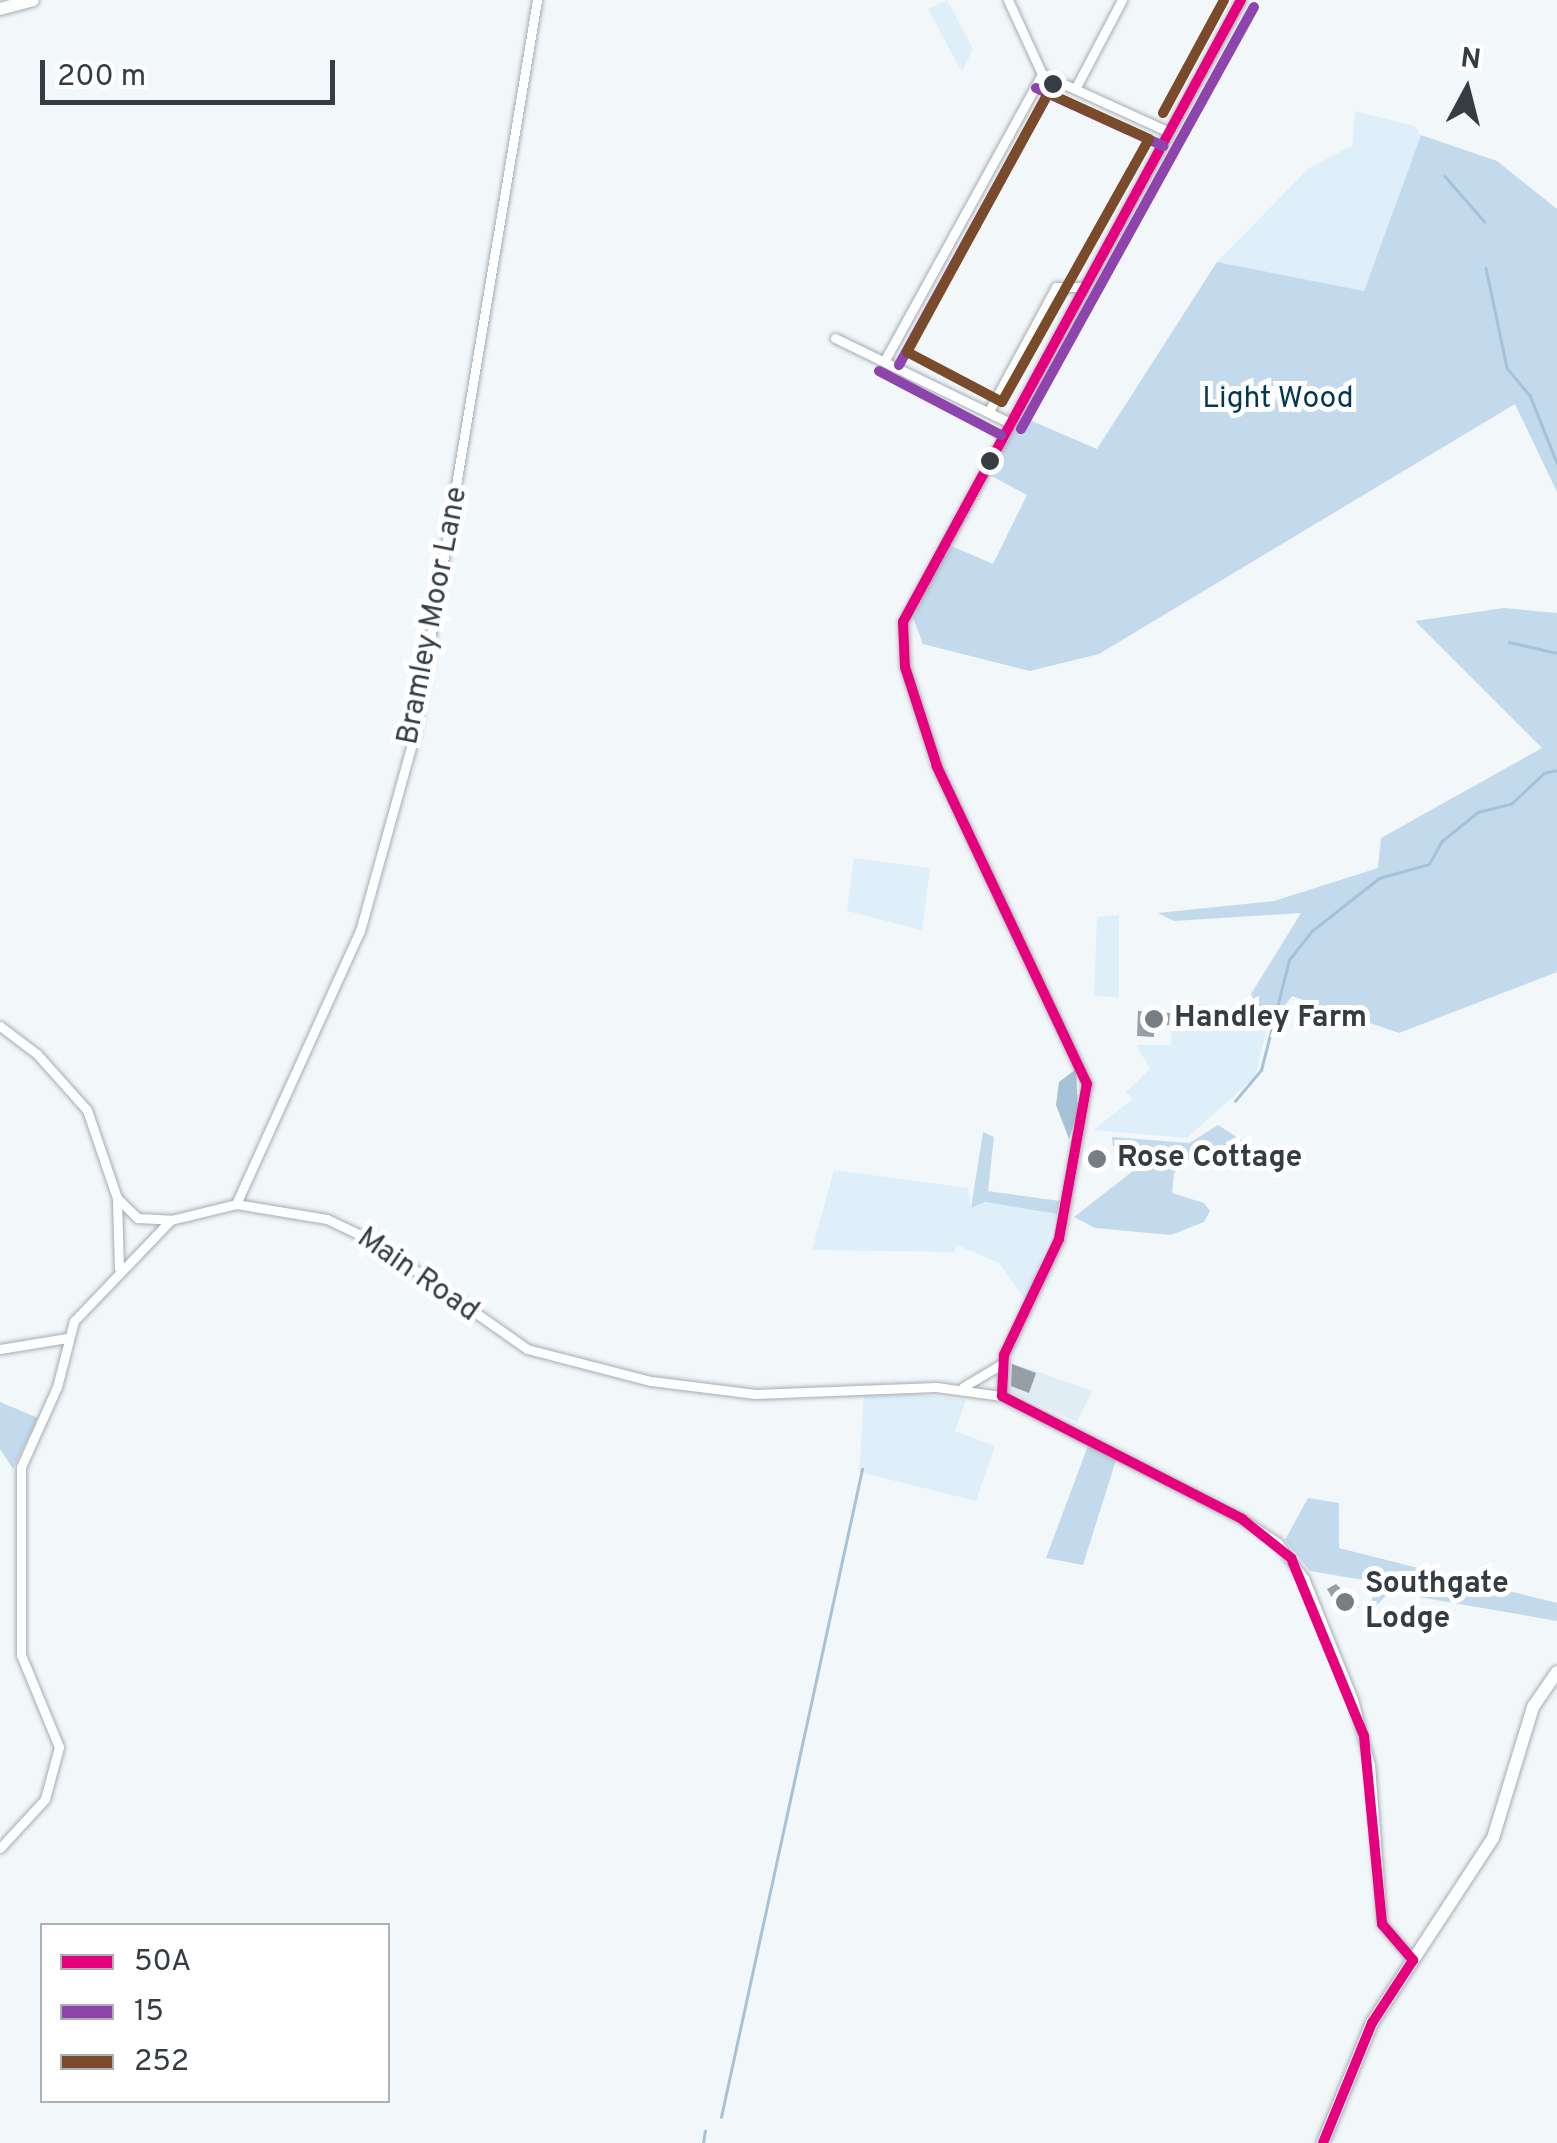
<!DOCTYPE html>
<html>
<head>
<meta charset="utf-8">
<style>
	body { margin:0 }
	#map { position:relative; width:1557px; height:2143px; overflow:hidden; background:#f2f7fa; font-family:Overpass,sans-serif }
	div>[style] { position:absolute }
	.built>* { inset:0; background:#e1edf5 }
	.green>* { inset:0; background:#dfeffa }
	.forest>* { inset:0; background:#c2daec }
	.water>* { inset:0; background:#a5c2d7 }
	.stream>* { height:2.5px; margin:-1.25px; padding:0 1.25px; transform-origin:1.25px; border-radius:1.25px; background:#a5c2d7 }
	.building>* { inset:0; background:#969fa5 }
	.roads { filter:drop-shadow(0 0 2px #a6acb0) drop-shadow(0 0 2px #a6acb0) }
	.street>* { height:9px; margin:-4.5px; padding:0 4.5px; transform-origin:4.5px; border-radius:4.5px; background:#fdfefe }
	.secondary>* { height:12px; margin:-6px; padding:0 6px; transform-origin:6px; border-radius:6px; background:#fdfefe }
	.bus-1>* { height:10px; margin:-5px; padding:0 5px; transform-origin:5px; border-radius:5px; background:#e5007d }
	.bus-2>* { height:10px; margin:-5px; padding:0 5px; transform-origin:5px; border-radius:5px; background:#8e44ad }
	.bus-3>* { height:10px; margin:-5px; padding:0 5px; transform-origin:5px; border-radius:5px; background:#7a4b2a }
	.dots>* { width:28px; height:28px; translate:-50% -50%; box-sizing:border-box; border:5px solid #fff; border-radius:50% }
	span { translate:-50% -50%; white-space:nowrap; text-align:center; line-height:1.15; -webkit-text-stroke:10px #fff; paint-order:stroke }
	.park-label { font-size:30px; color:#043754 }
	.street-label { font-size:30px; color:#353d43 }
	.poi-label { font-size:30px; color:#353d43; font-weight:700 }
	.left { translate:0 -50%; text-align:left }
	.legend { position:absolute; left:40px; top:1923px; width:350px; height:180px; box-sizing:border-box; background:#fff; border:2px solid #aeb1b4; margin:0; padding:12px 18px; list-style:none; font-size:30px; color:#353d43 }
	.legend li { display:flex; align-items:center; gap:20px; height:50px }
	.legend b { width:50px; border:2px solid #aeb1b4 }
	.north { position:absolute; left:1417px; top:40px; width:100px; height:100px; -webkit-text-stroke:8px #fff; paint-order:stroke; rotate:7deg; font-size:28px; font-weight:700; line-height:40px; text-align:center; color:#353d43 }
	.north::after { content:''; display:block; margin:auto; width:35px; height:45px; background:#353d43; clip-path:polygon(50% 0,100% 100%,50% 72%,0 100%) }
	.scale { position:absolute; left:40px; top:60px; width:295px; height:45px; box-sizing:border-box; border:5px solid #353d43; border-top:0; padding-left:12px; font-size:30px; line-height:35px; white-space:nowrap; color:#353d43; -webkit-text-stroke:8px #fff; paint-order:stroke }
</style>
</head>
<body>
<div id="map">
	<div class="built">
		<div style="clip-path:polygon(1010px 1362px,1092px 1391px,1077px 1422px,1010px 1392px)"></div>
	</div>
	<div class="green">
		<div style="clip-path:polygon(947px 0,973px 49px,962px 72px,928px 9px)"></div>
		<div style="clip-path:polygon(1355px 111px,1415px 126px,1421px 135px,1364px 291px,1217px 262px,1309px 168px,1352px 146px)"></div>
		<div style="clip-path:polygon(1059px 290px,1072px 290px,999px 411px,1046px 312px,1055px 313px)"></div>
		<div style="clip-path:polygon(854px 858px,930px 868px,922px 930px,847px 911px)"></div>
		<div style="clip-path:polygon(1119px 915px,1119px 998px,1094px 995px,1097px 917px)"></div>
		<div style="clip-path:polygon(1173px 1001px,1271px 1012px,1255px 1077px,1187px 1138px,1093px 1130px,1133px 1099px,1126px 1092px,1150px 1069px,1136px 1045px,1171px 1045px)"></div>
		<div style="clip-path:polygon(834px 1170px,968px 1188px,971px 1207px,985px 1202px,1057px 1214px,1027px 1302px,999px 1263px,957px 1245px,954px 1252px,812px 1250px)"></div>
		<div style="clip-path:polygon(917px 1394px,966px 1400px,955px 1431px,995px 1446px,976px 1501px,859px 1472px,864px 1395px)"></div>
	</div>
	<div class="forest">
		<div style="clip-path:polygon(1421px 135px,1497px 161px,1557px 209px,1557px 492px,1515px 404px,1099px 654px,1030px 671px,923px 644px,913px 618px,947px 544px,993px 564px,1027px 495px,986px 473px,1018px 415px,1097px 449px,1217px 262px,1364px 291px)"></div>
		<div style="clip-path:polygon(1504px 608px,1557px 613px,1557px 972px,1399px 1033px,1292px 996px,1281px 1011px,1259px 1012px,1251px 994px,1301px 913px,1174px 921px,1158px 913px,1274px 901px,1378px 868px,1381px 838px,1542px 748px,1415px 621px)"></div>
		<div style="clip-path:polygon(1218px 1125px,1261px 1153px,1229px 1163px,1215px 1150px,1197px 1153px,1174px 1173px,1172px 1193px,1204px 1203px,1210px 1211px,1204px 1222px,1171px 1235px,1095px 1228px,1074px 1217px,1156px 1153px,1113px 1146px,1112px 1137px,1189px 1143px)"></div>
		<div style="clip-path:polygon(983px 1132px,994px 1137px,988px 1191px,1060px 1201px,1057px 1214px,985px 1202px,971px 1208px)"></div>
		<div style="clip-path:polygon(0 1402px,38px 1418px,13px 1469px,0 1449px)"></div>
		<div style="clip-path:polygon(1089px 1443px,1116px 1460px,1083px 1565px,1046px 1558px)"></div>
		<div style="clip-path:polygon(1308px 1498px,1339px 1503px,1339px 1548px,1557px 1603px,1557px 1621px,1390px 1592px,1370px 1612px,1375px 1582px,1310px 1571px,1285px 1540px)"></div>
	</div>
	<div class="water">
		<div style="clip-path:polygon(1076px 1069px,1078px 1111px,1069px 1139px,1056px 1105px,1059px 1082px)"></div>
	</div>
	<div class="stream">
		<div style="left:1445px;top:176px;width:60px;rotate:49.1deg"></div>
		<div style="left:1486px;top:268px;width:102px;rotate:78.1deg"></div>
		<div style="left:1507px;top:368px;width:35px;rotate:50deg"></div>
		<div style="left:1530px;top:395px;width:73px;rotate:68.3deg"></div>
		<div style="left:1509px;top:642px;width:49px;rotate:12.9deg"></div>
		<div style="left:1235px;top:1101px;width:40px;rotate:-50deg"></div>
		<div style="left:1261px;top:1070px;width:114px;rotate:-75.7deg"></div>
		<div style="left:1289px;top:960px;width:37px;rotate:-52deg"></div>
		<div style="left:1312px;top:931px;width:85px;rotate:-38.3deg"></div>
		<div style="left:1379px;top:878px;width:52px;rotate:-15.6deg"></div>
		<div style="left:1429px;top:864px;width:26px;rotate:-61deg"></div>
		<div style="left:1442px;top:841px;width:46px;rotate:-38.9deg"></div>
		<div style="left:1478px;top:812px;width:34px;rotate:-14deg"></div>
		<div style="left:1511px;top:804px;width:45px;rotate:-43.2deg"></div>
		<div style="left:1544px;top:773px;width:13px;rotate:-13deg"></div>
		<div style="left:721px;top:2117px;width:663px;rotate:-77.72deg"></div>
		<div style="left:703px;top:2143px;width:12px;rotate:-81deg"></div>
	</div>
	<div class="building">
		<div style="clip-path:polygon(1138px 1011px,1170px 1013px,1169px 1025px,1154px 1027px,1154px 1037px,1137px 1036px)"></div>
		<div style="clip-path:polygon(1012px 1364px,1036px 1373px,1029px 1393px,1011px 1386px)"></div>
		<div style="clip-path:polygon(1336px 1584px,1359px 1607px,1343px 1616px,1327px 1589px)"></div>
	</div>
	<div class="roads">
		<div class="street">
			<div style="left:1008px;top:0;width:81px;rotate:65.3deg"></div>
			<div style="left:1042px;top:74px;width:140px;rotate:24.5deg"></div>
			<div style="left:1075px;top:89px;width:101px;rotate:-62.2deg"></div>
			<div style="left:835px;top:338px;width:192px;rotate:25.9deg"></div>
			<div style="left:886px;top:358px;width:324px;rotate:-61.2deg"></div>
			<div style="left:989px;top:411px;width:141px;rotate:-61.6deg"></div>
			<div style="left:1056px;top:287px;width:27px"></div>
			<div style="left:0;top:1026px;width:46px;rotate:37.1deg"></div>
			<div style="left:37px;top:1054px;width:75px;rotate:48.2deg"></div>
			<div style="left:87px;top:1110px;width:93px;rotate:71.2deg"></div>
			<div style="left:117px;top:1198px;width:29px;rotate:44deg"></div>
			<div style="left:138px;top:1218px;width:33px;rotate:3deg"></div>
			<div style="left:171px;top:1220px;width:67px;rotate:-13.8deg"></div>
			<div style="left:236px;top:1204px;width:92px;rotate:9.4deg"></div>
			<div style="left:327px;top:1219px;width:53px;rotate:25.6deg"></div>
			<div style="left:375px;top:1242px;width:186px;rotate:35.1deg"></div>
			<div style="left:527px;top:1349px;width:128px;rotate:14.5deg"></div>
			<div style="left:651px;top:1381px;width:105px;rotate:7.1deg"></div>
			<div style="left:755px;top:1394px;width:181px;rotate:-2.2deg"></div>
			<div style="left:936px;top:1387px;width:67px;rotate:7.8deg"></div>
			<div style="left:1002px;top:1396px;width:270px;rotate:27.1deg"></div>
			<div style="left:1242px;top:1519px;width:43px;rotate:33.7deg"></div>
			<div style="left:1278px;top:1543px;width:44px;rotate:53.4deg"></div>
			<div style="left:1304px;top:1578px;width:131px;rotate:68deg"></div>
			<div style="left:1353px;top:1699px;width:68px;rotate:75.6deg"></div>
			<div style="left:1370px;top:1765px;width:159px;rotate:85.7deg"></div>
			<div style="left:1382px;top:1924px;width:48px;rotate:49.3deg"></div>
			<div style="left:117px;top:1201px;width:67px;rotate:88.3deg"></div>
			<div style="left:236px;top:1204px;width:300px;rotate:-65.6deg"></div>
			<div style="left:360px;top:931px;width:202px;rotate:-74.5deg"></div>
			<div style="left:414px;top:736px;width:746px;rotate:-80.51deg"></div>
			<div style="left:0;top:1349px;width:68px;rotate:-9.3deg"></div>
			<div style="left:963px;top:1387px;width:43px;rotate:-30.7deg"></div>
			<div style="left:1002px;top:1396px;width:41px;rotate:-87.2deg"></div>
			<div style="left:1004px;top:1355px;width:128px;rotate:-64.6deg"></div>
			<div style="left:1059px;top:1239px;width:158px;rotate:-79.8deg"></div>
			<div style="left:1087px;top:1084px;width:352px;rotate:-115.3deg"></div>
			<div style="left:937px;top:766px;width:104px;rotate:-107.9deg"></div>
			<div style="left:905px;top:667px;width:45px;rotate:-92.5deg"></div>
			<div style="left:903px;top:622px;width:708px;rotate:-61.48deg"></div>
			<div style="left:0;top:1848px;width:67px;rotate:-47.4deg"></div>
			<div style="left:45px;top:1799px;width:54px;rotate:-74.9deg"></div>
			<div style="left:59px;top:1747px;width:100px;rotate:-112.4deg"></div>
			<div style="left:21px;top:1655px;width:188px;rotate:-90deg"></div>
			<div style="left:21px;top:1467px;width:88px;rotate:-65.8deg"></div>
			<div style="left:57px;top:1387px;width:68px;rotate:-75.6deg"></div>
			<div style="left:74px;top:1321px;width:140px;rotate:-46.2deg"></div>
		</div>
		<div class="secondary">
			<div style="left:0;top:9px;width:34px;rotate:-15deg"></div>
			<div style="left:1323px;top:2143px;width:130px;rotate:-67.8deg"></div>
			<div style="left:1372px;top:2023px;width:221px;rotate:-56.8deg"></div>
			<div style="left:1493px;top:1838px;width:137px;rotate:-73deg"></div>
			<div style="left:1533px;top:1707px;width:42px;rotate:-55.6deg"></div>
		</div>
	</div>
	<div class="bus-1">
		<div style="left:1002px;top:1396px;width:41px;rotate:-87.2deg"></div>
		<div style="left:1004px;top:1355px;width:128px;rotate:-64.6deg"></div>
		<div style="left:1059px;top:1239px;width:158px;rotate:-79.8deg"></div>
		<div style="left:1087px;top:1084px;width:352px;rotate:-115.3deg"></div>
		<div style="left:937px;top:766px;width:104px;rotate:-107.9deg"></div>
		<div style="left:905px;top:667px;width:45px;rotate:-92.5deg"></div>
		<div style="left:903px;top:622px;width:708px;rotate:-61.48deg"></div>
		<div style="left:1002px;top:1396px;width:270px;rotate:27.1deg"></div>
		<div style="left:1242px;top:1519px;width:63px;rotate:38.5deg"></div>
		<div style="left:1291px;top:1558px;width:192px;rotate:67.7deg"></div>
		<div style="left:1364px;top:1736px;width:189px;rotate:84.5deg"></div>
		<div style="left:1382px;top:1924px;width:48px;rotate:49.3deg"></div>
		<div style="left:1323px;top:2143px;width:130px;rotate:-67.8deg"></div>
		<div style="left:1372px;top:2023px;width:75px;rotate:-56.9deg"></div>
	</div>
	<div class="bus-2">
		<div style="left:1036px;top:88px;width:140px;rotate:24.5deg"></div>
		<div style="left:899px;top:365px;width:324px;rotate:-61.2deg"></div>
		<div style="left:879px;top:371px;width:138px;rotate:27.7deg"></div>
		<div style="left:1021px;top:429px;width:482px;rotate:-61.1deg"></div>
	</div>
	<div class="bus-3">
		<div style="left:1048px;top:93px;width:111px;rotate:24.5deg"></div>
		<div style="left:1149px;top:139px;width:301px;rotate:119.2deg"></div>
		<div style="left:1002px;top:402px;width:107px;rotate:-152.2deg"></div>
		<div style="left:907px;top:352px;width:295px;rotate:-61.4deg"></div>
		<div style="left:1163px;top:113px;width:128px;rotate:-61.6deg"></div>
	</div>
	<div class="dots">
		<div style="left:1053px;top:84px;background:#353d43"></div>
		<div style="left:990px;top:461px;background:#353d43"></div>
		<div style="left:1154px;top:1019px;background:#777e83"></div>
		<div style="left:1097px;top:1159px;background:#777e83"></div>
		<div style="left:1345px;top:1602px;background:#777e83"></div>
	</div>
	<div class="park-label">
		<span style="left:1278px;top:400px">Light Wood</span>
	</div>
	<div class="street-label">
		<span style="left:434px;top:616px;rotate:-79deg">Bramley Moor Lane</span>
		<span style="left:417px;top:1276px;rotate:35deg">Main Road</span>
	</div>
	<div class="poi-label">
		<span class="left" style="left:1174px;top:1019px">Handley Farm</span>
		<span class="left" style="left:1117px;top:1159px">Rose Cottage</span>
		<span class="left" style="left:1365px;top:1602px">Southgate<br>Lodge</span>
	</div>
	<ul class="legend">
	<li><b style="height:12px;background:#e5007d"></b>50A</li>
	<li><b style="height:12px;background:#8e44ad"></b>15</li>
	<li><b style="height:12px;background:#7a4b2a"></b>252</li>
	</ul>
	<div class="north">N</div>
	<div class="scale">200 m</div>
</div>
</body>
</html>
